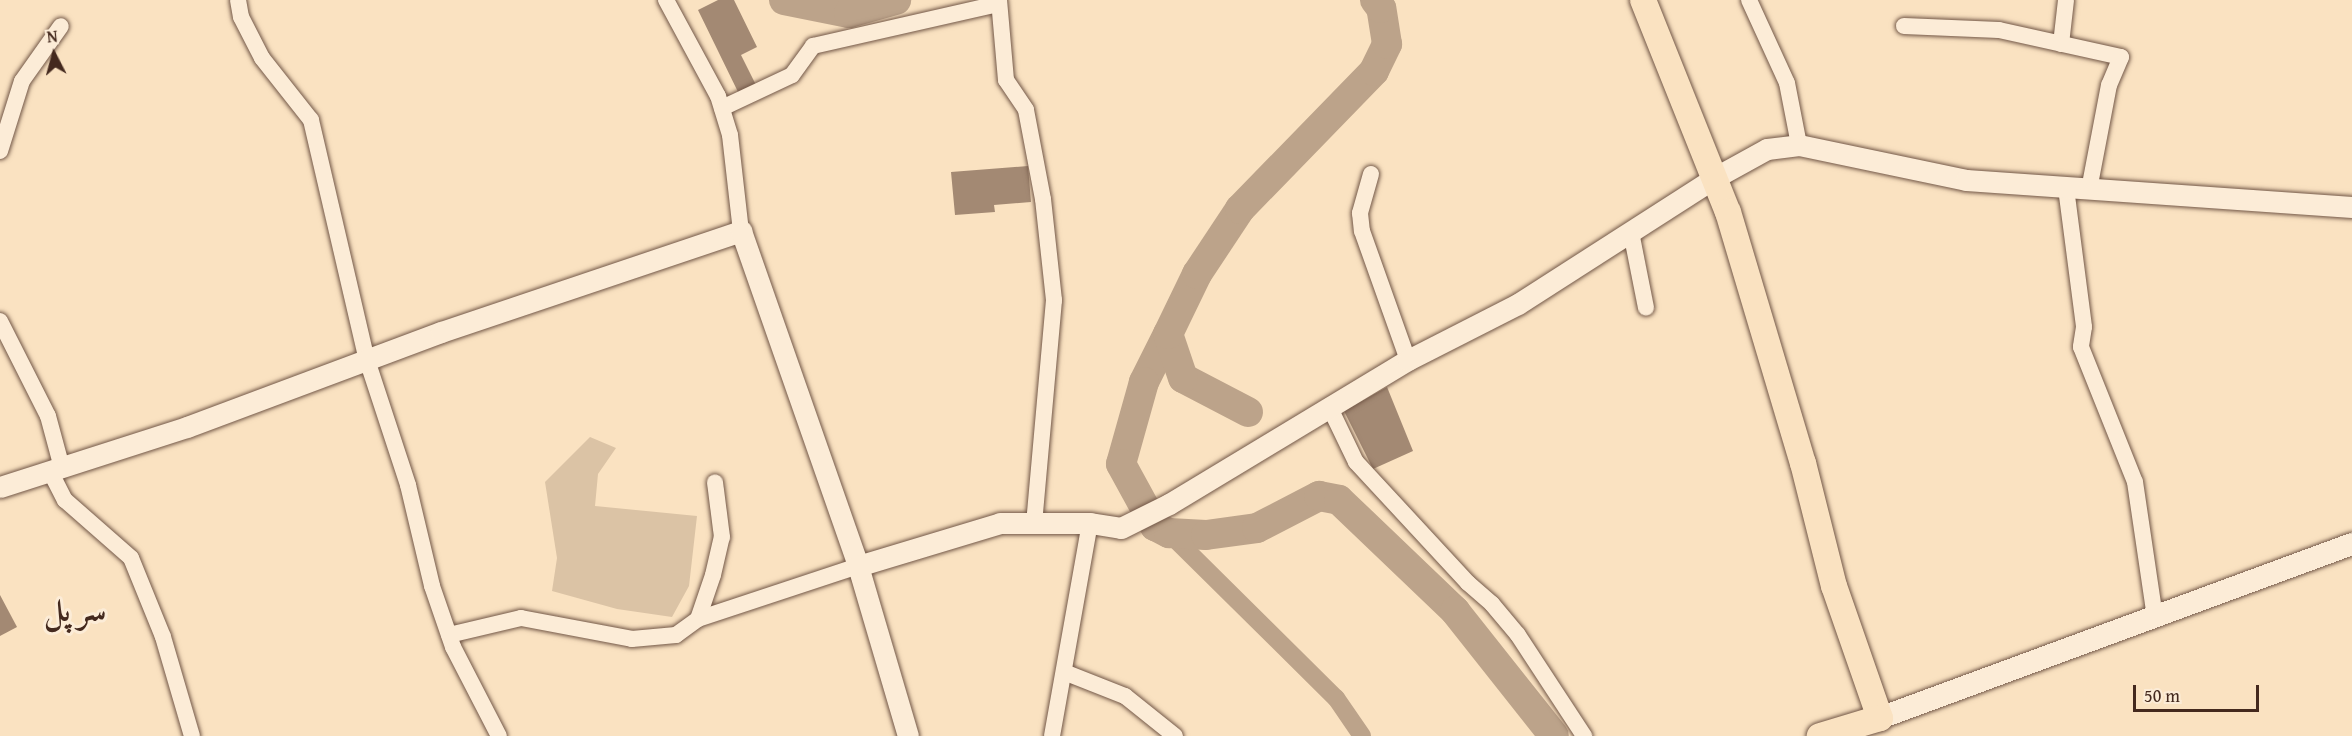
<!DOCTYPE html>
<html>
<head>
<meta charset="utf-8">
<style>
	body { margin:0 }
	#map { position:relative; width:2352px; height:736px; overflow:hidden; background:#fae2c1; font-family:"Gentium Book Plus",Amiri,serif }
	div>[style] { position:absolute }
	.green>* { inset:0; background:#dbc3a5 }
	.water>* { inset:0; background:#bca38a }
	.canal>* { height:18px; margin:-9px; padding:0 9px; transform-origin:9px; border-radius:9px; background:#bca38a }
	.river>* { height:30px; margin:-15px; padding:0 15px; transform-origin:15px; border-radius:15px; background:#bca38a }
	.building>* { inset:0; background:#a38973 }
	.roads { filter:drop-shadow(0 0 2px #725747) drop-shadow(0 0 2px #725747) }
	.minor>* { height:16px; margin:-8px; padding:0 8px; transform-origin:8px; border-radius:8px; background:#fcecd7 }
	.tertiary>* { height:21px; margin:-10.5px; padding:0 10.5px; transform-origin:10.5px; border-radius:10.5px; background:#fcecd7 }
	.secondary>* { height:22px; margin:-11px; padding:0 11px; transform-origin:11px; border-radius:11px; background:#fcecd7 }
	.primary>* { height:26px; margin:-13px; padding:0 13px; transform-origin:13px; border-radius:13px; background:#fae2c1 }
	span { translate:-50% -50%; white-space:nowrap; text-align:center; line-height:1.15; -webkit-text-stroke:6px #fcecd7; paint-order:stroke }
	.town-label { font-size:32px; color:#44291e; font-weight:700 }
	.north { position:absolute; left:24px; top:24px; width:60px; height:60px; -webkit-text-stroke:4px #fcecd7; paint-order:stroke; rotate:354deg; font-size:16px; font-weight:700; line-height:24px; text-align:center; color:#44291e }
	.north::after { content:''; display:block; margin:auto; width:21px; height:27px; background:#44291e; clip-path:polygon(50% 0,100% 100%,50% 72%,0 100%) }
	.scale { position:absolute; left:2133px; top:685px; width:126px; height:27px; box-sizing:border-box; border:3px solid #44291e; border-top:0; padding-left:8px; font-size:18px; line-height:21px; white-space:nowrap; color:#44291e; -webkit-text-stroke:4px #fcecd7; paint-order:stroke }
</style>
</head>
<body>
<div id="map">
	<div class="green">
		<div style="clip-path:polygon(590px 437px,616px 448px,598px 474px,595px 506px,697px 516px,689px 586px,672px 617px,617px 609px,552px 591px,557px 558px,545px 482px)"></div>
	</div>
	<div class="water">
		<div style="clip-path:polygon(1361px 0,1394px 0,1394px 23px,1371px 17px)"></div>
	</div>
	<div class="canal">
		<div style="left:1169px;top:533px;width:235px;rotate:44.7deg"></div>
		<div style="left:1336px;top:698px;width:46px;rotate:55.6deg"></div>
	</div>
	<div class="river">
		<div style="left:784px;top:0;width:66px;rotate:11.3deg"></div>
		<div style="left:849px;top:13px;width:49px;rotate:-15.5deg"></div>
		<div style="left:1168px;top:334px;width:54px;rotate:116.6deg"></div>
		<div style="left:1144px;top:382px;width:85px;rotate:105.7deg"></div>
		<div style="left:1121px;top:464px;width:71px;rotate:61.3deg"></div>
		<div style="left:1155px;top:526px;width:16px;rotate:27deg"></div>
		<div style="left:1169px;top:533px;width:37px;rotate:3deg"></div>
		<div style="left:1206px;top:535px;width:51px;rotate:-7.8deg"></div>
		<div style="left:1257px;top:528px;width:70px;rotate:-27.3deg"></div>
		<div style="left:1319px;top:496px;width:20px;rotate:11deg"></div>
		<div style="left:1339px;top:500px;width:161px;rotate:43.7deg"></div>
		<div style="left:1455px;top:611px;width:159px;rotate:51.6deg"></div>
		<div style="left:1248px;top:412px;width:73px;rotate:-152.4deg"></div>
		<div style="left:1183px;top:378px;width:46px;rotate:-108.8deg"></div>
		<div style="left:1168px;top:334px;width:67px;rotate:-64.2deg"></div>
		<div style="left:1197px;top:274px;width:78px;rotate:-56.5deg"></div>
		<div style="left:1240px;top:209px;width:192px;rotate:-45.8deg"></div>
		<div style="left:1374px;top:71px;width:30px;rotate:-64deg"></div>
		<div style="left:1387px;top:44px;width:36px;rotate:-99deg"></div>
		<div style="left:1381px;top:8px;width:10px;rotate:-127deg"></div>
	</div>
	<div class="building">
		<div style="clip-path:polygon(718px 0,734px 0,757px 47px,741px 55px,756px 85px,739px 94px,698px 10px)"></div>
		<div style="clip-path:polygon(1028px 166px,1031px 202px,994px 205px,995px 212px,955px 215px,951px 172px)"></div>
		<div style="clip-path:polygon(1387px 387px,1413px 451px,1373px 469px,1344px 411px)"></div>
		<div style="clip-path:polygon(0 595px,17px 627px,0 636px)"></div>
	</div>
	<div class="roads">
		<div class="minor">
			<div style="left:238px;top:0;width:17px;rotate:80deg"></div>
			<div style="left:241px;top:17px;width:46px;rotate:62.9deg"></div>
			<div style="left:262px;top:58px;width:79px;rotate:51.7deg"></div>
			<div style="left:311px;top:120px;width:246px;rotate:76.9deg"></div>
			<div style="left:367px;top:360px;width:132px;rotate:71.8deg"></div>
			<div style="left:408px;top:485px;width:104px;rotate:76.6deg"></div>
			<div style="left:432px;top:586px;width:65px;rotate:71deg"></div>
			<div style="left:453px;top:647px;width:100px;rotate:62.7deg"></div>
			<div style="left:666px;top:0;width:109px;rotate:61.6deg"></div>
			<div style="left:718px;top:96px;width:41px;rotate:72.9deg"></div>
			<div style="left:730px;top:135px;width:97px;rotate:83.5deg"></div>
			<div style="left:999px;top:0;width:80px;rotate:85deg"></div>
			<div style="left:1006px;top:80px;width:36px;rotate:56deg"></div>
			<div style="left:1026px;top:110px;width:91px;rotate:79.2deg"></div>
			<div style="left:1043px;top:199px;width:102px;rotate:83.8deg"></div>
			<div style="left:1054px;top:300px;width:223px;rotate:95.1deg"></div>
			<div style="left:1749px;top:0;width:91px;rotate:65.4deg"></div>
			<div style="left:1787px;top:83px;width:63px;rotate:79deg"></div>
			<div style="left:1904px;top:26px;width:95px;rotate:2.4deg"></div>
			<div style="left:1999px;top:30px;width:125px;rotate:12.5deg"></div>
			<div style="left:2121px;top:57px;width:30px;rotate:113deg"></div>
			<div style="left:2109px;top:85px;width:107px;rotate:100.8deg"></div>
			<div style="left:2061px;top:44px;width:44px;rotate:-83.5deg"></div>
			<div style="left:722px;top:108px;width:77px;rotate:-25.2deg"></div>
			<div style="left:792px;top:75px;width:36px;rotate:-54deg"></div>
			<div style="left:813px;top:46px;width:190px;rotate:-12.8deg"></div>
			<div style="left:0;top:151px;width:73px;rotate:-72.6deg"></div>
			<div style="left:22px;top:81px;width:67px;rotate:-54.7deg"></div>
			<div style="left:1371px;top:174px;width:41px;rotate:105.8deg"></div>
			<div style="left:1360px;top:213px;width:18px;rotate:84deg"></div>
			<div style="left:1362px;top:231px;width:137px;rotate:70.4deg"></div>
			<div style="left:2066px;top:188px;width:140px;rotate:82.6deg"></div>
			<div style="left:2084px;top:327px;width:20px;rotate:99deg"></div>
			<div style="left:2081px;top:347px;width:145px;rotate:68.2deg"></div>
			<div style="left:2135px;top:482px;width:136px;rotate:81.6deg"></div>
			<div style="left:1631px;top:232px;width:77px;rotate:78.8deg"></div>
			<div style="left:0;top:321px;width:106px;rotate:63.2deg"></div>
			<div style="left:48px;top:416px;width:54px;rotate:74.9deg"></div>
			<div style="left:1329px;top:406px;width:62px;rotate:64.3deg"></div>
			<div style="left:1356px;top:462px;width:165px;rotate:47.2deg"></div>
			<div style="left:1468px;top:583px;width:32px;rotate:41deg"></div>
			<div style="left:1492px;top:604px;width:40px;rotate:50deg"></div>
			<div style="left:1518px;top:635px;width:121px;rotate:56.8deg"></div>
			<div style="left:50px;top:471px;width:33px;rotate:63deg"></div>
			<div style="left:65px;top:500px;width:88px;rotate:41.3deg"></div>
			<div style="left:131px;top:558px;width:85px;rotate:67.9deg"></div>
			<div style="left:163px;top:637px;width:103px;rotate:73.7deg"></div>
			<div style="left:698px;top:619px;width:169px;rotate:-18.3deg"></div>
			<div style="left:449px;top:635px;width:74px;rotate:-13.3deg"></div>
			<div style="left:521px;top:618px;width:113px;rotate:10.7deg"></div>
			<div style="left:632px;top:639px;width:44px;rotate:-5.2deg"></div>
			<div style="left:676px;top:635px;width:27px;rotate:-36deg"></div>
			<div style="left:698px;top:619px;width:46px;rotate:-71.2deg"></div>
			<div style="left:713px;top:575px;width:39px;rotate:-77deg"></div>
			<div style="left:722px;top:537px;width:55px;rotate:-97.3deg"></div>
			<div style="left:1064px;top:672px;width:66px;rotate:21.5deg"></div>
			<div style="left:1125px;top:696px;width:64px;rotate:38.7deg"></div>
			<div style="left:1052px;top:736px;width:216px;rotate:-79.9deg"></div>
		</div>
		<div class="tertiary">
			<div style="left:0;top:487px;width:196px;rotate:-17.8deg"></div>
			<div style="left:187px;top:427px;width:271px;rotate:-20.5deg"></div>
			<div style="left:441px;top:332px;width:317px;rotate:-18.6deg"></div>
			<div style="left:741px;top:231px;width:355px;rotate:70.7deg"></div>
			<div style="left:858px;top:566px;width:177px;rotate:73.6deg"></div>
			<div style="left:858px;top:566px;width:148px;rotate:-16.8deg"></div>
			<div style="left:1000px;top:523px;width:90px"></div>
			<div style="left:1090px;top:523px;width:31px;rotate:9deg"></div>
			<div style="left:1121px;top:528px;width:54px;rotate:-26.6deg"></div>
			<div style="left:1169px;top:504px;width:279px;rotate:-31.1deg"></div>
			<div style="left:1408px;top:360px;width:123px;rotate:-27deg"></div>
			<div style="left:1518px;top:304px;width:235px;rotate:-32.7deg"></div>
			<div style="left:1716px;top:177px;width:58px;rotate:-28.8deg"></div>
			<div style="left:1767px;top:149px;width:32px;rotate:-7deg"></div>
			<div style="left:1799px;top:145px;width:171px;rotate:11.8deg"></div>
			<div style="left:1966px;top:180px;width:387px;rotate:4deg"></div>
		</div>
		<div class="secondary">
			<div style="left:1880px;top:718px;width:503px;rotate:-20.24deg"></div>
		</div>
		<div class="primary">
			<div style="left:1643px;top:0;width:228px;rotate:68.2deg"></div>
			<div style="left:1728px;top:212px;width:262px;rotate:73.4deg"></div>
			<div style="left:1803px;top:463px;width:127px;rotate:75.9deg"></div>
			<div style="left:1834px;top:586px;width:140px;rotate:70.8deg"></div>
			<div style="left:1880px;top:718px;width:63px;rotate:163.3deg"></div>
		</div>
	</div>
	<div class="town-label">
		<span style="left:75px;top:610px">سر پل</span>
	</div>
	<div class="north">N</div>
	<div class="scale">50 m</div>
</div>
</body>
</html>
